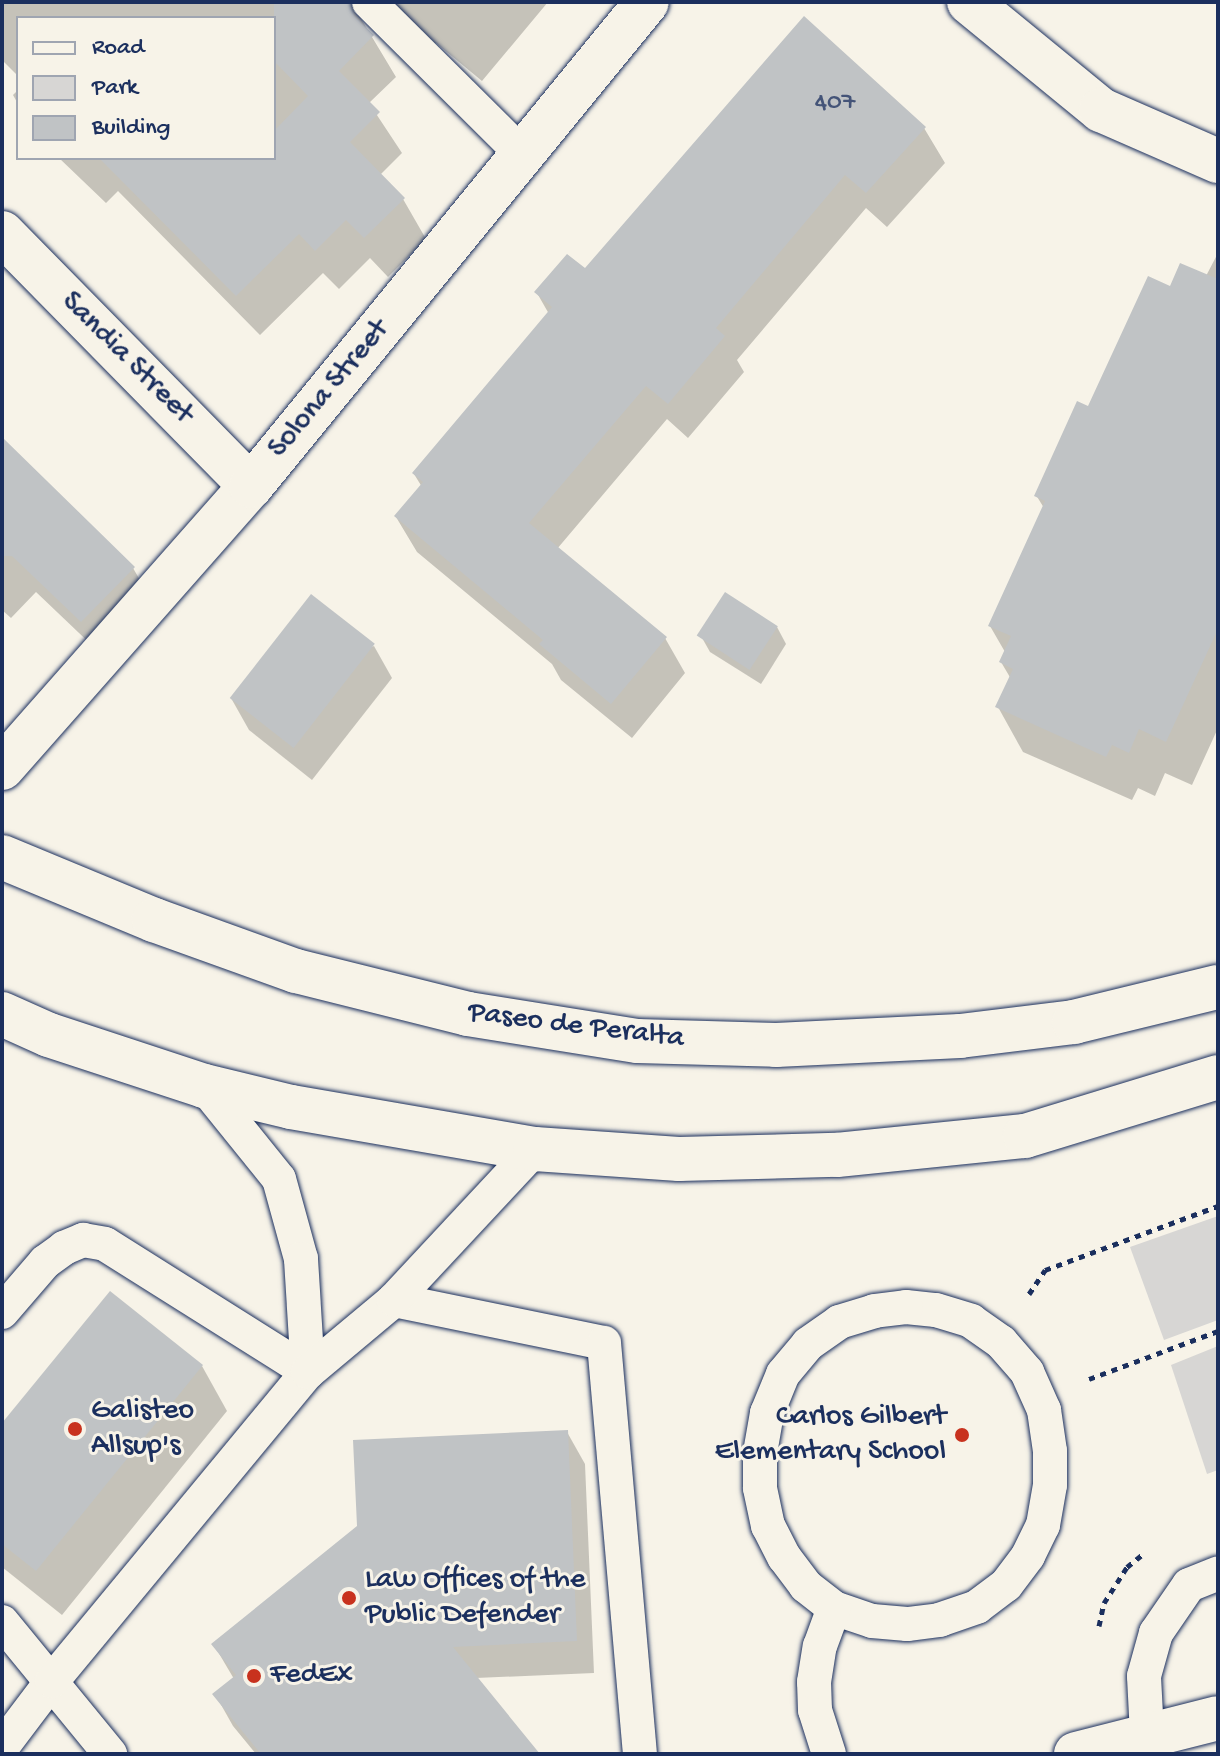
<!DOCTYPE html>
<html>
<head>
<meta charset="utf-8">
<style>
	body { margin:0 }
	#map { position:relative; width:1220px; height:1756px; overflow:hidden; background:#f7f3e8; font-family:"Gochi Hand",sans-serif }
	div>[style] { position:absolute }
	.green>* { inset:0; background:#d7d6d4 }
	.shadow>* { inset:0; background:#0003 }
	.building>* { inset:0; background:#c0c3c5; transform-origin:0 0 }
	.path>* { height:5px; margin-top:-2.5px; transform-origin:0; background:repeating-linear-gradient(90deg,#1b2f5e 0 6px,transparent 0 12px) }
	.roads { filter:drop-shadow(0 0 2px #1b2f5e) drop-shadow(0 0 2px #1b2f5e) }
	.service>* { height:34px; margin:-17px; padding:0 17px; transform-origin:17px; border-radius:17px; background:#f7f3e8 }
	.minor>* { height:44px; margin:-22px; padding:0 22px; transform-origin:22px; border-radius:22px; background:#f7f3e8 }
	.tertiary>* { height:44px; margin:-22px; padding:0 22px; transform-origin:22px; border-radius:22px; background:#f7f3e8 }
	.secondary>* { height:44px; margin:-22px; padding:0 22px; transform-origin:22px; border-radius:22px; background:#f7f3e8 }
	.dots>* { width:22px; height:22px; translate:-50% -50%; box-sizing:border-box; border:4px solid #f7f3e8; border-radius:50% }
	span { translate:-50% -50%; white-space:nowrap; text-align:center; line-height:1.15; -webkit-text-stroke:6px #f7f3e8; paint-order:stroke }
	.number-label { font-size:26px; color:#445478 }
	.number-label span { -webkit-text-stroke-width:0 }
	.street-label { font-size:30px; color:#1b2f5e }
	.poi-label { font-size:30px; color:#1b2f5e }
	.left { translate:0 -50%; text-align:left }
	.right { translate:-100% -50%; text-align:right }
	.frame { position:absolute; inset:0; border:4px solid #1b2f5e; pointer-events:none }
	.legend { position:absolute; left:16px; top:16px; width:260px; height:144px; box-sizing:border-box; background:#f7f3e8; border:2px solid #9fa5b1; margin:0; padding:10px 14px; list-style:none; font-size:24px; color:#1b2f5e }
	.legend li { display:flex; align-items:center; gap:16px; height:40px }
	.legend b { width:40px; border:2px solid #9fa5b1 }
</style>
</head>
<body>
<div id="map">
	<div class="green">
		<div style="clip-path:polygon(1218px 1216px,1218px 1320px,1164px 1340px,1130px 1247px)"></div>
		<div style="clip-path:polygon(1218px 1346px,1218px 1470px,1207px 1474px,1171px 1365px)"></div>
	</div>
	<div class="shadow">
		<div style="clip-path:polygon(2px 2px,351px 2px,396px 77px,369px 103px,402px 153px,380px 175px,403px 199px,426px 239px,388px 277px,370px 258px,339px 289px,323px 273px,260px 335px,118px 191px,106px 203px,59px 158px,274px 158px,274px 18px,18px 18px,18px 76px,2px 60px)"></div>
		<div style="clip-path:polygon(371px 2px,548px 2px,482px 81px,436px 43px,429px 50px)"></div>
		<div style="clip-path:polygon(18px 90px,18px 104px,13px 95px)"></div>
		<div style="clip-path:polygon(924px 128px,945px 163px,887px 227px,866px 208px,737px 360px,744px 372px,688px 438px,667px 419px,557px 549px,665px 638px,685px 673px,632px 738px,561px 680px,552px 664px,417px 552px,396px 517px,422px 487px,414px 474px,549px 314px,537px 293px)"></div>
		<div style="clip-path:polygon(1218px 253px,1218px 728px,1192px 785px,1165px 773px,1155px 796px,1138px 788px,1132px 800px,1023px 752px,998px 707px,1011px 679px,1001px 662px,1005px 652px,990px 626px,1044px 508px,1036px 495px,1089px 409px,1171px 289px,1206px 276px)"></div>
		<div style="clip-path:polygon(2px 441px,133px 568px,152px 601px,100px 653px,36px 592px,11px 618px,2px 610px)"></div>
		<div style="clip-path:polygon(777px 627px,786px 644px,761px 684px,710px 652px,701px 636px)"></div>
		<div style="clip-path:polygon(374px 646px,392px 678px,312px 780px,249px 730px,231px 698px)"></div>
		<div style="clip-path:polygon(202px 1366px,227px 1411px,62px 1615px,2px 1567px,2px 1426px)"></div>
		<div style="clip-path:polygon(567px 1432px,585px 1464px,594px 1673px,476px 1678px,538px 1754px,256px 1754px,233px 1726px,215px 1694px,234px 1679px,214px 1645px)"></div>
	</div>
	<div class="building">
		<div style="clip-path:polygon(274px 2px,350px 2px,354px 16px,374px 35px,339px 71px,380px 112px,350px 142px,405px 198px,364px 238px,346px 220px,315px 251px,299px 234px,236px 296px,99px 158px,274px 158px,274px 131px,308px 96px,274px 61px)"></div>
		<div style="clip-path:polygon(804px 16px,926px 127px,866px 193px,845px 175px,716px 328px,725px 336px,668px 404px,646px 386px,529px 523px,667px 637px,611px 704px,539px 644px,543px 640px,394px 516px,423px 482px,412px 473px,552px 307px,534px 292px,567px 254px,585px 268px)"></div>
		<div style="clip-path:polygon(1180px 263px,1218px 279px,1218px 629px,1166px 742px,1139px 729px,1129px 753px,1112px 745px,1106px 757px,995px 707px,1013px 669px,999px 662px,1011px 636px,988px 626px,1045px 501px,1034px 496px,1077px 401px,1088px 406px,1148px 276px,1170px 286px)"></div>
		<div style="clip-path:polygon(2px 437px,135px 567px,81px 622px,12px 556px,2px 556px)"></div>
		<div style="left:725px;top:592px;width:63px;height:52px;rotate:33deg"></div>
		<div style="left:311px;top:594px;width:81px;height:132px;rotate:38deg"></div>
		<div style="clip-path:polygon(110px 1291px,203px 1365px,36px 1571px,2px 1544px,2px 1423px)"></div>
		<div style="clip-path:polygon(568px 1430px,577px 1641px,453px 1647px,540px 1754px,261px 1754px,212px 1694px,236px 1675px,211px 1644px,357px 1526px,353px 1440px)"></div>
	</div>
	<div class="path">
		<div style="left:1029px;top:1294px;width:29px;rotate:-56deg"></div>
		<div style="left:1045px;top:1270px;width:184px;rotate:-20.3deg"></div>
		<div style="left:1089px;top:1379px;width:138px;rotate:-20.4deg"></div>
		<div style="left:1099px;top:1626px;width:24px;rotate:-78deg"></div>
		<div style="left:1104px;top:1603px;width:43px;rotate:-57.4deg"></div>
		<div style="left:1127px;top:1567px;width:19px;rotate:-39deg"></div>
	</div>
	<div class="roads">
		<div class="service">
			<div style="left:369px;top:2px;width:217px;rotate:44.8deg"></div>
			<div style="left:204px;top:1086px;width:119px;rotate:51.1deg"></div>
			<div style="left:279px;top:1179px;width:83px;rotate:74.6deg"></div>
			<div style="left:301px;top:1259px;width:113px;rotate:86.5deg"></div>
			<div style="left:394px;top:1300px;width:214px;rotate:11.6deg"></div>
			<div style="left:604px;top:1343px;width:413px;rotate:85deg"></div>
			<div style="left:906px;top:1307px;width:30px;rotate:6deg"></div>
			<div style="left:936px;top:1310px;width:37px;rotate:17deg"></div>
			<div style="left:971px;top:1321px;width:37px;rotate:35deg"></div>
			<div style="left:1001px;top:1342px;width:40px;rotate:49deg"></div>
			<div style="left:1027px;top:1372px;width:42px;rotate:65.9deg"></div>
			<div style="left:1044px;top:1410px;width:41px;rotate:81.7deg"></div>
			<div style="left:1050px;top:1451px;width:34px;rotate:90deg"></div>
			<div style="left:1050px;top:1485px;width:41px;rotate:99.9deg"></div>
			<div style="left:1043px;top:1525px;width:34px;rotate:116deg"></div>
			<div style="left:1028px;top:1556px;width:36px;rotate:127deg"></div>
			<div style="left:1006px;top:1585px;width:36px;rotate:143deg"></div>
			<div style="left:977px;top:1607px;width:39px;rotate:161deg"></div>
			<div style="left:940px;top:1620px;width:33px;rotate:173deg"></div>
			<div style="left:907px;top:1624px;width:35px;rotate:-175deg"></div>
			<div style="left:872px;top:1621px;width:40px;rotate:-161.1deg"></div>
			<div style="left:834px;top:1608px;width:36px;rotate:-142deg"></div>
			<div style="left:806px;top:1586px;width:36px;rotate:-127deg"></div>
			<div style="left:784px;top:1557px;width:35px;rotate:-117deg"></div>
			<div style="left:768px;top:1526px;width:39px;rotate:-102deg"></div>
			<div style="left:760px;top:1488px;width:35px;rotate:-90deg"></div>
			<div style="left:760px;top:1453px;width:41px;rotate:-80.1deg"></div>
			<div style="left:767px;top:1413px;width:42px;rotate:-67.7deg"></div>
			<div style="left:783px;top:1374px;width:39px;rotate:-50deg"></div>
			<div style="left:808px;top:1344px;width:38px;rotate:-35deg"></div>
			<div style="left:839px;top:1322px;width:37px;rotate:-17deg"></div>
			<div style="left:874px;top:1311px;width:32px;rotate:-7deg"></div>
			<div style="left:2px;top:1312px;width:66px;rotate:-49.3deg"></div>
			<div style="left:45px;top:1262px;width:24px;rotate:-36deg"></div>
			<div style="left:64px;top:1248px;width:21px;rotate:-23deg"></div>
			<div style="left:83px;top:1240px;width:22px;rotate:10deg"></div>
			<div style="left:105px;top:1244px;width:240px;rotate:32.2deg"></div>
			<div style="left:2px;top:1622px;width:171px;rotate:50.7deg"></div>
			<div style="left:1147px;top:1734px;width:58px;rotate:-93deg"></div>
			<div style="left:1144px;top:1676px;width:45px;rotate:-74.4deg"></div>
			<div style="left:1156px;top:1633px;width:58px;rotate:-55.5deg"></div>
			<div style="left:1189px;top:1585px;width:31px;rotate:-22deg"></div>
			<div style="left:2px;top:1747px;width:83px;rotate:-52.9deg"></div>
			<div style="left:52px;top:1681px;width:401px;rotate:-50.4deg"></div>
			<div style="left:308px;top:1372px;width:112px;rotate:-39.9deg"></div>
			<div style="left:394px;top:1300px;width:207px;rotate:-47deg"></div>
			<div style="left:829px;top:1754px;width:46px;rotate:-107.7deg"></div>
			<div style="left:815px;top:1710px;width:28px;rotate:-92deg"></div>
			<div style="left:814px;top:1682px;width:36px;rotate:-81deg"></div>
			<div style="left:820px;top:1646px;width:40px;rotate:-69.8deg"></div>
		</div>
		<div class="minor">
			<div style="left:969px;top:2px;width:171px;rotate:39.3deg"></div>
			<div style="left:1101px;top:110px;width:128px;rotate:23.6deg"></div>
			<div style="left:2px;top:233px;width:355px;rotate:45.5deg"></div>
			<div style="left:2px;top:768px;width:376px;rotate:-48.6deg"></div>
			<div style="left:251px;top:486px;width:625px;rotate:-50.71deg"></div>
		</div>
		<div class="tertiary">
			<div style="left:1076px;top:1754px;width:146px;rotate:-14.2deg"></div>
		</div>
		<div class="secondary">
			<div style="left:2px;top:857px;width:165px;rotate:22.5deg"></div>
			<div style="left:154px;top:920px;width:151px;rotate:19.8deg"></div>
			<div style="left:296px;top:971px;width:177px;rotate:14deg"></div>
			<div style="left:468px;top:1014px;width:171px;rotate:9.1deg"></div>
			<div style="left:637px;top:1041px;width:139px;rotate:1.6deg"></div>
			<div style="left:776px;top:1045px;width:184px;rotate:-2.8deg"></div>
			<div style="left:960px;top:1036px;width:115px;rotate:-7deg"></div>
			<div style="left:1074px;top:1022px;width:148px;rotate:-13.7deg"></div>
			<div style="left:2px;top:1014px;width:51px;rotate:24.1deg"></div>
			<div style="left:49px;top:1035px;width:163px;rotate:18.2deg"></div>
			<div style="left:204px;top:1086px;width:89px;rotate:13.6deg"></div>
			<div style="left:291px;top:1107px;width:248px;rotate:9.8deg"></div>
			<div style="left:535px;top:1149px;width:144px;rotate:4deg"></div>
			<div style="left:679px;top:1159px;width:158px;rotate:-1.5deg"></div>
			<div style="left:837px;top:1155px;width:189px;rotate:-5.8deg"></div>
			<div style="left:1025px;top:1136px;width:202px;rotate:-17deg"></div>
		</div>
	</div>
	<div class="dots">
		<div style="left:75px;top:1429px;background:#c8321e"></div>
		<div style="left:962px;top:1435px;background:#c8321e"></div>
		<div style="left:349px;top:1598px;background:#c8321e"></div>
		<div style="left:254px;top:1676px;background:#c8321e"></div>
	</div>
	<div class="number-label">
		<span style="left:835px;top:104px">407</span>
	</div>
	<div class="street-label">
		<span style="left:126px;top:359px;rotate:45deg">Sandia Street</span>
		<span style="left:330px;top:390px;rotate:-50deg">Solona Street</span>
		<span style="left:576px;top:1027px;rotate:7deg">Paseo de Peralta</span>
	</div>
	<div class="poi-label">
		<span class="left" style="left:91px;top:1429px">Galisteo<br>Allsup's</span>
		<span class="right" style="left:946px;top:1435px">Carlos Gilbert<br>Elementary School</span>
		<span class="left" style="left:365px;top:1598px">Law Offices of the<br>Public Defender</span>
		<span class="left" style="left:270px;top:1676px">FedEx</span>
	</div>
	<div class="frame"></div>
	<ul class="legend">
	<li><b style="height:10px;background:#f7f3e8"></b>Road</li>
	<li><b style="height:22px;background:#d7d6d4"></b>Park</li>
	<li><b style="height:22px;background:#c0c3c5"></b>Building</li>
	</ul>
</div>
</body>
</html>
